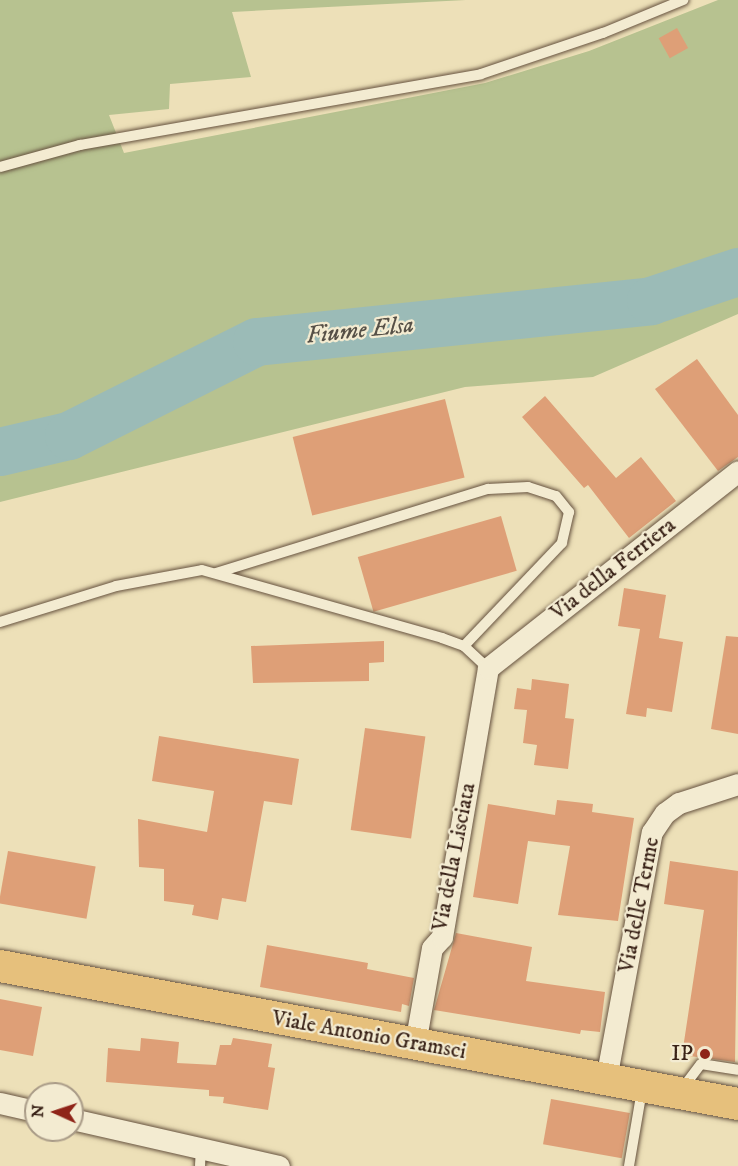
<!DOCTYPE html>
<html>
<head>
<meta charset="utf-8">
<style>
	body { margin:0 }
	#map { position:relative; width:738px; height:1166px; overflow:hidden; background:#ede0b8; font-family:"IM FELL DW Pica",serif }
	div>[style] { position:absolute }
	.green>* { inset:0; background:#b7c290 }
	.river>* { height:48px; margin:-24px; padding:0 24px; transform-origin:24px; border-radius:24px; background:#9bbbb7 }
	.building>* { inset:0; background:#de9f77; transform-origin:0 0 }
	.roads { filter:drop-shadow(0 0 2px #66523f) drop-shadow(0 0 2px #66523f) }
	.lane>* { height:10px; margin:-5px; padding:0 5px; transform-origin:5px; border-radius:5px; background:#f3ebd1 }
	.street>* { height:21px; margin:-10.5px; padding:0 10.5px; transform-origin:10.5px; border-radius:10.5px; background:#f3ebd1 }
	.primary>* { height:32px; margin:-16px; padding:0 16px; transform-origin:16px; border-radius:16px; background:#e6c07c }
	.dots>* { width:16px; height:16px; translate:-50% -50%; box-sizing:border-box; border:3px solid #f3ebd1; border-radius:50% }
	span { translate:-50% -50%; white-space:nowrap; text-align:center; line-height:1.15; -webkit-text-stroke:4.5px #f3ebd1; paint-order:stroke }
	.street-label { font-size:22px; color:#392217 }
	.poi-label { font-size:22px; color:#392217 }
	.right { translate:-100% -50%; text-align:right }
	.water-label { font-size:24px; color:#565047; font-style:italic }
	.north { position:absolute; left:24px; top:1082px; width:60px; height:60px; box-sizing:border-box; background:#f3ebd1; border:2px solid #a99b87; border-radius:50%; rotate:273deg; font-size:16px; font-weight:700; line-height:24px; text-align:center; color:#392217 }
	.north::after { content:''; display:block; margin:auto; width:21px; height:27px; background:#8f2418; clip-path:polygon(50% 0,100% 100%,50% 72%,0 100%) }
</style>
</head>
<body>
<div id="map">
	<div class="green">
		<div style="clip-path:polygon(0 0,466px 0,232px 12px,251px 77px,170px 84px,169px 109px,109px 115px,124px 153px,485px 83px,589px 51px,718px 0,738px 0,738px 314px,593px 377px,465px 387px,0 502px)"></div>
	</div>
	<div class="river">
		<div style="left:0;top:452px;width:71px;rotate:-13.1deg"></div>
		<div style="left:69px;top:436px;width:210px;rotate:-26.6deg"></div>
		<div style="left:257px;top:342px;width:396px;rotate:-5.9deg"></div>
		<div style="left:651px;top:301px;width:92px;rotate:-18.4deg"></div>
	</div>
	<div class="building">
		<div style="left:677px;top:28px;width:23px;height:21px;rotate:61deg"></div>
		<div style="clip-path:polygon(697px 359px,738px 415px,738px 457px,718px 471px,655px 389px)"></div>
		<div style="clip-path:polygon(545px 396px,616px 478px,641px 457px,676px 501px,629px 538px,588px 485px,584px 488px,522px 417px)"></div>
		<div style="left:445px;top:399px;width:81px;height:157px;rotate:76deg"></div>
		<div style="left:501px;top:516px;width:57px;height:149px;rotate:74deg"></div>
		<div style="clip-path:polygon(624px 588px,666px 595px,659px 638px,683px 642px,672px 712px,647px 708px,646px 717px,626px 714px,640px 629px,618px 626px)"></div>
		<div style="clip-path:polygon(726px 636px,738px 637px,738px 734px,711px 729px)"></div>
		<div style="clip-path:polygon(384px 641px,384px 662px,369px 663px,369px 681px,253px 683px,251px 646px)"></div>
		<div style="clip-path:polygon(532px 679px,569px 684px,565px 718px,574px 719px,568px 769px,534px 765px,537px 745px,523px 743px,527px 710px,514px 709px,517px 688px,531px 690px)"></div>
		<div style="left:365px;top:728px;width:61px;height:103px;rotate:8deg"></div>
		<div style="clip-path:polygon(159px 736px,299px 759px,292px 805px,264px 801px,246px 902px,222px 898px,218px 920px,192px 915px,194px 905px,164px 901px,164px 869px,139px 867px,138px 819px,207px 832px,214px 791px,152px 781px)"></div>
		<div style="clip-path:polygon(557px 800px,593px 804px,592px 812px,634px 818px,618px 921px,558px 915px,570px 846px,528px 841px,518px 904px,473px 897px,488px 804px,555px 815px)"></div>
		<div style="left:8px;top:851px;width:89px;height:53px;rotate:10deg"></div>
		<div style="clip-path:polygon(670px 861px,738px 871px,735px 1062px,682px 1055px,704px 910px,664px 904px)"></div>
		<div style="clip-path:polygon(456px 933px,532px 947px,526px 981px,605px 992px,600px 1032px,581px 1030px,580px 1034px,434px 1010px)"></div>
		<div style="clip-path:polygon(267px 945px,368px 963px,367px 969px,414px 978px,409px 1006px,402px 1004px,401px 1012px,260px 987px)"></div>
		<div style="clip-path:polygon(0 999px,42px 1007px,33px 1056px,0 1050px)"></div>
		<div style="clip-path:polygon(141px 1038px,179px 1042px,177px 1063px,216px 1065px,220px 1045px,231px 1045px,233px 1038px,272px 1044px,268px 1067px,275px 1068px,268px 1110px,223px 1103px,224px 1097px,209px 1096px,209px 1090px,106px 1082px,108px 1048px,140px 1051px)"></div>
		<div style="left:551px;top:1099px;width:80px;height:46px;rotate:10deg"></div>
	</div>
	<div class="roads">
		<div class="lane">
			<div style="left:0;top:167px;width:83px;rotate:-15.4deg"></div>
			<div style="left:80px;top:145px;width:407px;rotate:-10deg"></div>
			<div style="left:481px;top:74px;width:129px;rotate:-18.6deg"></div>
			<div style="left:603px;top:33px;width:87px;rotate:-22.4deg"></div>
			<div style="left:216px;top:573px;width:285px;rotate:-17.2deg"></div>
			<div style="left:488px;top:489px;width:40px;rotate:-2.9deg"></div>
			<div style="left:528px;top:487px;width:29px;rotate:18deg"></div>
			<div style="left:556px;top:496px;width:21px;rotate:51deg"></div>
			<div style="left:569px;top:512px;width:32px;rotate:103deg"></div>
			<div style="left:562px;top:543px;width:142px;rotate:133.6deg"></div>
			<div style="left:0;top:622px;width:121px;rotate:-17.2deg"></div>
			<div style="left:116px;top:586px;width:87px;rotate:-10.5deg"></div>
			<div style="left:202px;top:570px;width:249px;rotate:15.8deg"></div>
			<div style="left:442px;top:638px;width:23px;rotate:20deg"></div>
			<div style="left:464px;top:646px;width:33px;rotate:43deg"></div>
			<div style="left:682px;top:1089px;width:31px;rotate:-53deg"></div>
			<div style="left:701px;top:1064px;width:37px;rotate:9deg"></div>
			<div style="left:200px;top:1166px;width:18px;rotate:-87deg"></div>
			<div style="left:629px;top:1166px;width:77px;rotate:-80.3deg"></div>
		</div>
		<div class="street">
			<div style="left:415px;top:1044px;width:97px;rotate:-80deg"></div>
			<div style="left:432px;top:948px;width:15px;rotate:-48deg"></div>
			<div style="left:442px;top:937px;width:273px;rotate:-80.3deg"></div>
			<div style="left:488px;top:668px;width:318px;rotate:-38.2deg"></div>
			<div style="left:606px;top:1079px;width:251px;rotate:-79.5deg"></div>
			<div style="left:652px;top:832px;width:23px;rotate:-56deg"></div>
			<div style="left:665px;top:813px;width:17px;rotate:-36deg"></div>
			<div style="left:679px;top:803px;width:62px;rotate:-17.9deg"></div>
			<div style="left:0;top:1103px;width:37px;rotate:13deg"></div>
			<div style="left:72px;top:1119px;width:212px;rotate:12.8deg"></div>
		</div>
		<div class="primary">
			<div style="left:0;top:966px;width:751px;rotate:10.59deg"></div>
		</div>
	</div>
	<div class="dots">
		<div style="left:705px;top:1054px;background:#8f2418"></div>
	</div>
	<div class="street-label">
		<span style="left:613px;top:569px;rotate:-38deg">Via della Ferriera</span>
		<span style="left:454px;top:857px;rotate:-79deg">Via della Lisciata</span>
		<span style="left:639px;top:905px;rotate:-79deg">Via delle Terme</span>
		<span style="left:369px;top:1035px;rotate:10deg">Viale Antonio Gramsci</span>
	</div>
	<div class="poi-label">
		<span class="right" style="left:693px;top:1054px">IP</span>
	</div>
	<div class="water-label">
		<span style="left:360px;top:331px;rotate:-6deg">Fiume Elsa</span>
	</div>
	<div class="north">N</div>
</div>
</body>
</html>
